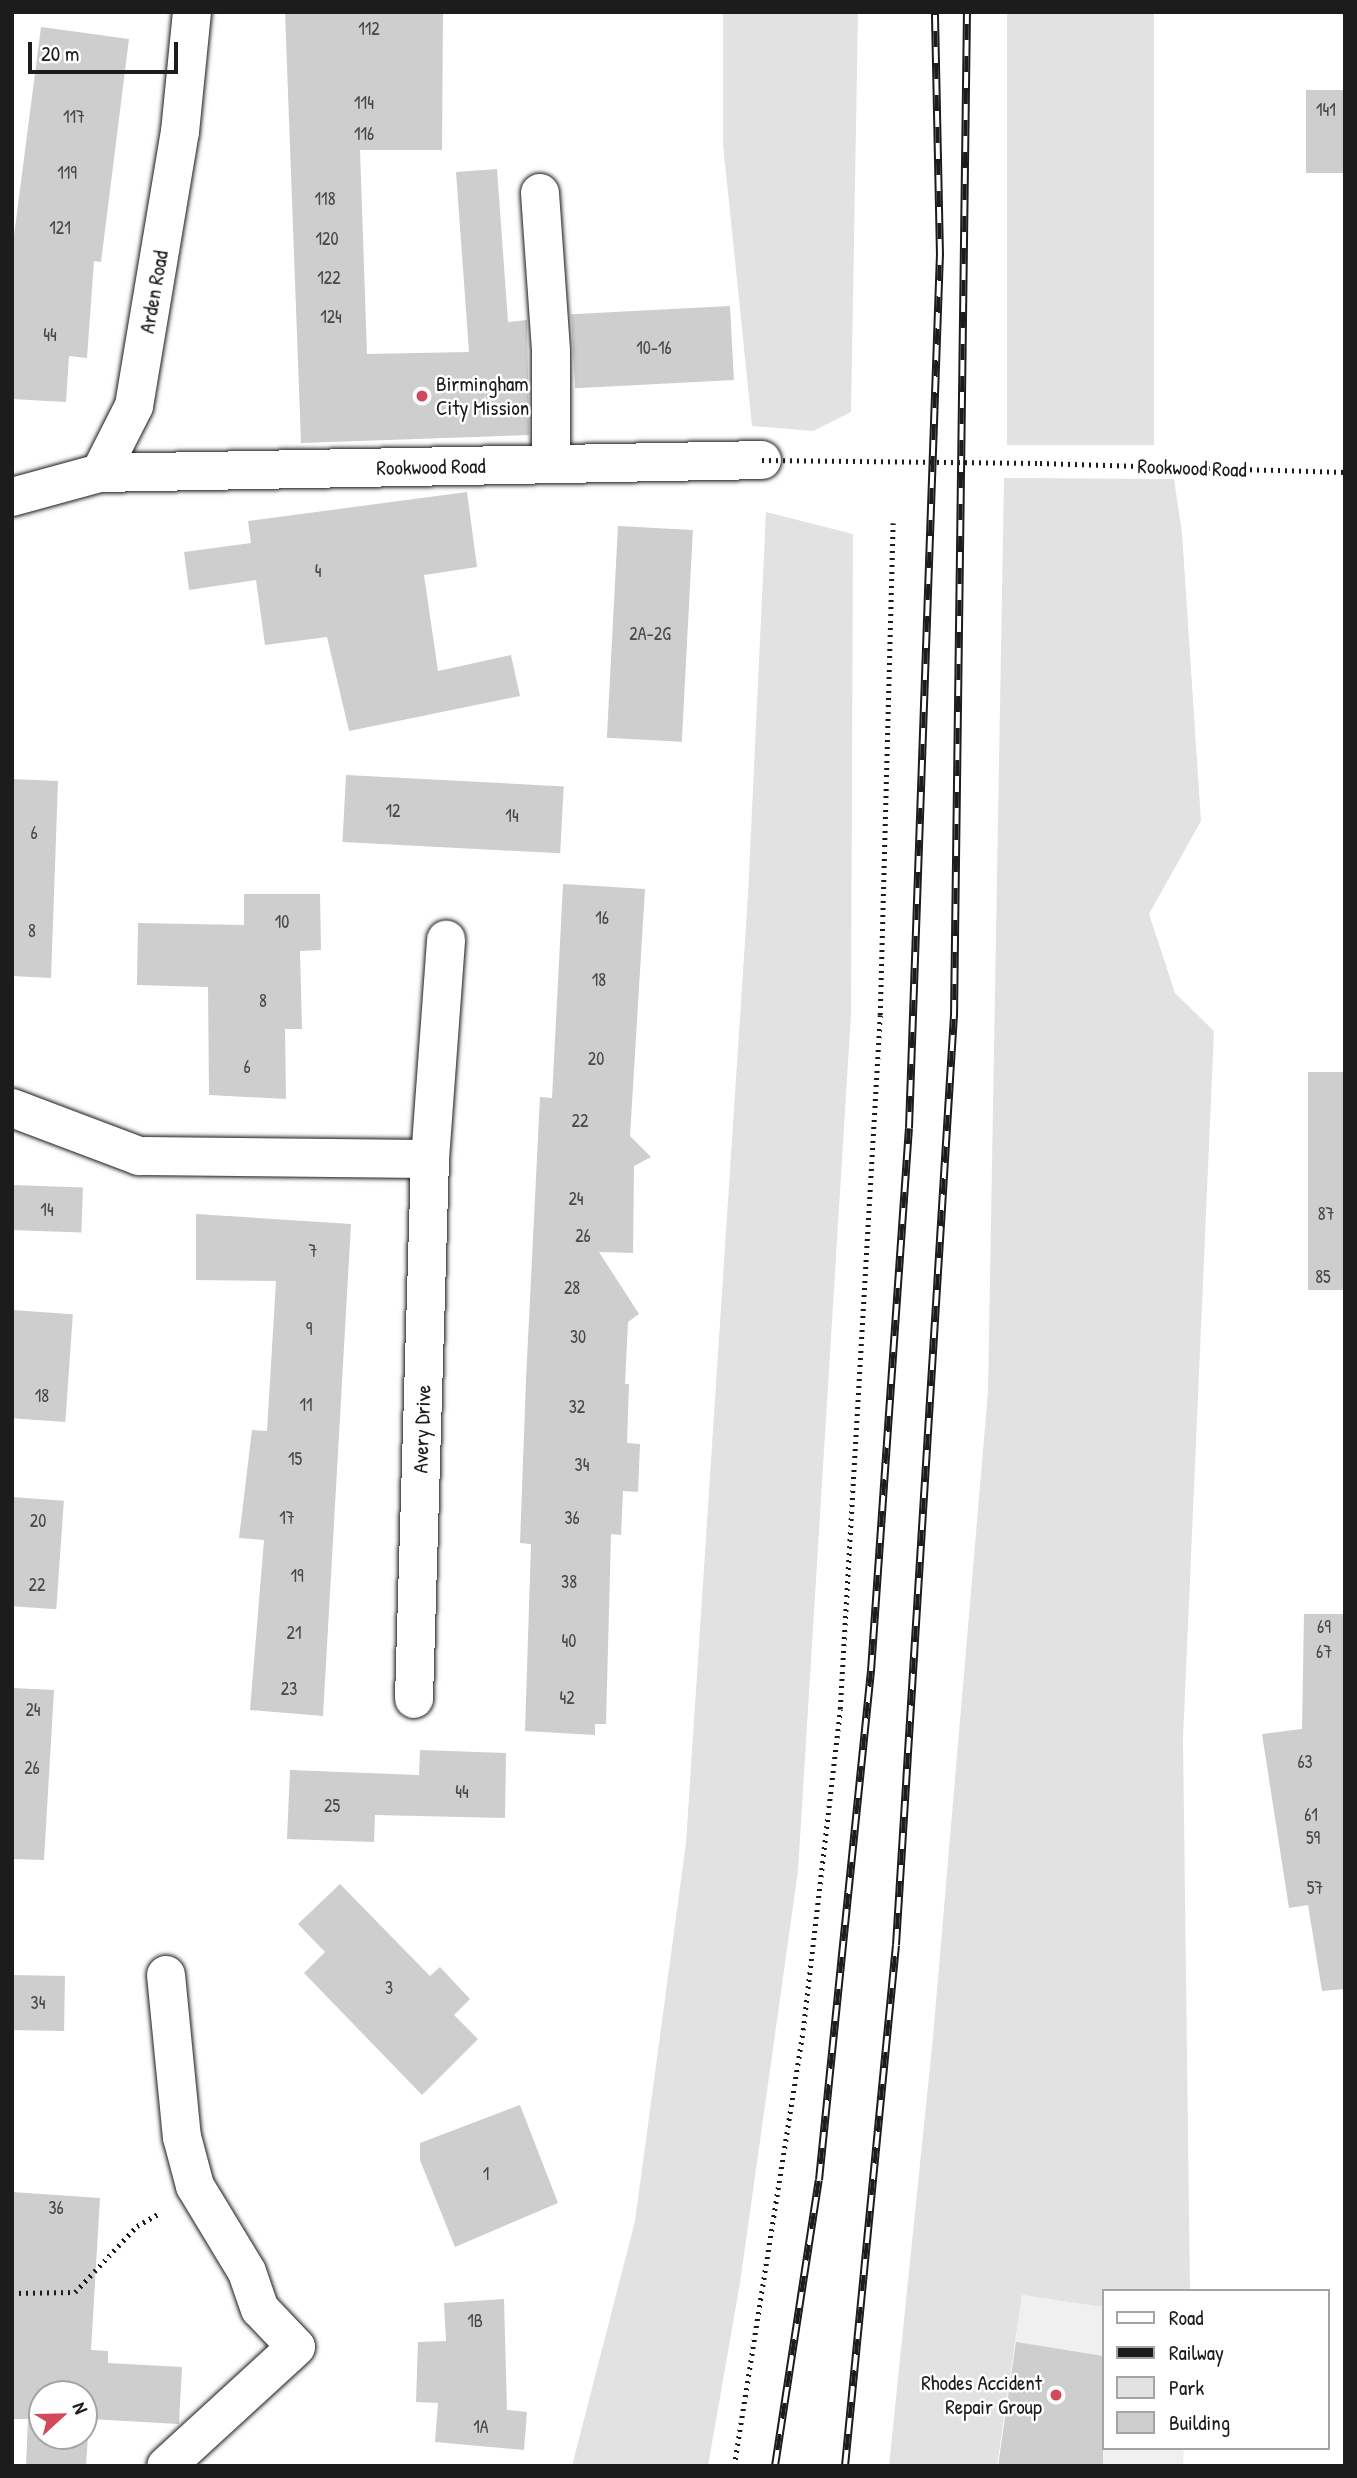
<!DOCTYPE html>
<html>
<head>
<meta charset="utf-8">
<style>
	body { margin:0 }
	#map { position:relative; width:1357px; height:2478px; overflow:hidden; background:#fff; font-family:"Patrick Hand",sans-serif }
	div>[style] { position:absolute }
	.built>* { inset:0; background:#f0f0f0 }
	.green>* { inset:0; background:#e2e2e2; transform-origin:0 0 }
	.building>* { inset:0; background:#cecece; transform-origin:0 0 }
	.path>* { height:4.5px; margin-top:-2.25px; transform-origin:0; background:repeating-linear-gradient(90deg,#1c1c1c 0 2px,transparent 0 7px) }
	.roads { filter:drop-shadow(0 0 2px #1c1c1c) drop-shadow(0 0 2px #1c1c1c) }
	.minor>* { height:38px; margin:-19px; padding:0 19px; transform-origin:19px; border-radius:19px; background:#fff }
	.rail>* { height:8px; margin-top:-4px; transform-origin:0; background:repeating-linear-gradient(90deg,#fff 0 16px,#1c1c1c 0 32px); box-sizing:border-box; border-block:2px solid #1c1c1c }
	.path-bridge>* { height:4.5px; margin-top:-2.25px; transform-origin:0; background:repeating-linear-gradient(90deg,#1c1c1c 0 2px,transparent 0 7px) }
	.dots>* { width:19px; height:19px; translate:-50% -50%; box-sizing:border-box; border:4px solid #fff; border-radius:50% }
	span { translate:-50% -50%; white-space:nowrap; text-align:center; line-height:1.15; -webkit-text-stroke:5px #fff; paint-order:stroke }
	.number-label { font-size:18px; color:#484848 }
	.number-label span { -webkit-text-stroke-width:0 }
	.street-label { font-size:21px; color:#1c1c1c }
	.poi-label { font-size:21px; color:#1c1c1c }
	.left { translate:0 -50%; text-align:left }
	.right { translate:-100% -50%; text-align:right }
	.frame { position:absolute; inset:0; border:14px solid #1c1c1c; pointer-events:none }
	.legend { position:absolute; left:1102px; top:2289px; width:228px; height:161px; box-sizing:border-box; background:#fff; border:2px solid #a4a4a4; margin:0; padding:9px 12px; list-style:none; font-size:21px; color:#1c1c1c }
	.legend li { display:flex; align-items:center; gap:14px; height:35px }
	.legend b { width:35px; border:2px solid #a4a4a4 }
	.north { position:absolute; left:28px; top:2380px; width:70px; height:70px; box-sizing:border-box; background:#fff; border:2px solid #a4a4a4; border-radius:50%; rotate:68deg; font-size:19px; font-weight:700; line-height:28px; text-align:center; color:#1c1c1c }
	.north::after { content:''; display:block; margin:auto; width:24px; height:32px; background:#d1495b; clip-path:polygon(50% 0,100% 100%,50% 72%,0 100%) }
	.scale { position:absolute; left:28px; top:42px; width:150px; height:32px; box-sizing:border-box; border:4px solid #1c1c1c; border-top:0; padding-left:9px; font-size:21px; line-height:24px; white-space:nowrap; color:#1c1c1c; -webkit-text-stroke:5px #fff; paint-order:stroke }
</style>
</head>
<body>
<div id="map">
	<div class="built">
		<div style="clip-path:polygon(1022px 2295px,1103px 2307px,1103px 2448px,1184px 2448px,1183px 2466px,998px 2466px)"></div>
	</div>
	<div class="green">
		<div style="clip-path:polygon(723px 12px,858px 12px,851px 412px,813px 431px,752px 426px,723px 144px)"></div>
		<div style="left:1007px;top:12px;width:147px;height:433px"></div>
		<div style="clip-path:polygon(1004px 478px,1174px 479px,1182px 533px,1201px 821px,1149px 914px,1175px 993px,1214px 1031px,1183px 1739px,1190px 2291px,1103px 2291px,1103px 2307px,1022px 2295px,997px 2466px,889px 2466px,933px 2037px,988px 1392px)"></div>
		<div style="clip-path:polygon(766px 512px,853px 534px,851px 1014px,798px 1871px,740px 2283px,708px 2466px,572px 2466px,635px 2221px,686px 1843px,748px 895px)"></div>
	</div>
	<div class="building">
		<div style="clip-path:polygon(285px 12px,443px 12px,442px 150px,360px 150px,367px 354px,469px 352px,456px 172px,497px 169px,508px 322px,527px 320px,529px 435px,301px 443px)"></div>
		<div style="clip-path:polygon(41px 27px,129px 39px,101px 262px,94px 261px,87px 358px,69px 356px,66px 402px,12px 399px,12px 251px)"></div>
		<div style="left:1306px;top:90px;width:39px;height:83px"></div>
		<div style="left:730px;top:306px;width:74px;height:159px;rotate:87deg"></div>
		<div style="clip-path:polygon(467px 492px,477px 567px,424px 575px,438px 671px,511px 655px,520px 696px,349px 731px,327px 637px,265px 645px,256px 580px,189px 590px,184px 552px,251px 543px,248px 521px)"></div>
		<div style="left:618px;top:526px;width:75px;height:212px;rotate:3deg"></div>
		<div style="left:346px;top:775px;width:218px;height:67px;rotate:3deg"></div>
		<div style="clip-path:polygon(12px 779px,58px 781px,51px 978px,12px 976px)"></div>
		<div style="clip-path:polygon(563px 884px,645px 889px,630px 1136px,651px 1157px,634px 1166px,633px 1253px,599px 1252px,639px 1314px,628px 1322px,625px 1384px,629px 1384px,627px 1443px,640px 1444px,638px 1492px,623px 1491px,621px 1535px,611px 1534px,606px 1724px,595px 1724px,595px 1735px,525px 1731px,531px 1544px,520px 1543px,526px 1380px,540px 1097px,552px 1098px)"></div>
		<div style="clip-path:polygon(244px 894px,320px 894px,321px 950px,300px 951px,302px 1029px,285px 1029px,286px 1099px,209px 1095px,208px 987px,137px 985px,138px 923px,244px 925px)"></div>
		<div style="left:1308px;top:1072px;width:37px;height:218px"></div>
		<div style="left:12px;top:1185px;width:71px;height:45px;rotate:2deg"></div>
		<div style="clip-path:polygon(196px 1214px,351px 1224px,323px 1716px,250px 1710px,264px 1540px,239px 1538px,252px 1430px,267px 1431px,276px 1281px,196px 1280px)"></div>
		<div style="left:12px;top:1310px;width:61px;height:108px;rotate:4deg"></div>
		<div style="left:12px;top:1497px;width:52px;height:109px;rotate:4deg"></div>
		<div style="clip-path:polygon(1304px 1614px,1345px 1614px,1345px 1989px,1322px 1991px,1308px 1905px,1289px 1908px,1262px 1734px,1302px 1729px)"></div>
		<div style="clip-path:polygon(12px 1688px,54px 1690px,44px 1860px,12px 1859px)"></div>
		<div style="clip-path:polygon(420px 1750px,506px 1753px,505px 1818px,375px 1815px,374px 1842px,287px 1839px,290px 1770px,419px 1775px)"></div>
		<div style="clip-path:polygon(340px 1884px,430px 1976px,440px 1967px,470px 1999px,454px 2015px,478px 2039px,422px 2095px,304px 1973px,325px 1952px,298px 1924px)"></div>
		<div style="left:12px;top:1975px;width:53px;height:55px;rotate:1deg"></div>
		<div style="clip-path:polygon(520px 2105px,558px 2203px,455px 2247px,420px 2160px,420px 2143px)"></div>
		<div style="clip-path:polygon(evenodd,12px 2192px,100px 2198px,91px 2350px,108px 2351px,108px 2363px,182px 2367px,179px 2424px,89px 2419px,86px 2466px,26px 2466px,28px 2419px,12px 2419px,12px 2192px,42px 2394px,84px 2394px,84px 2436px,42px 2436px,42px 2394px)"></div>
		<div style="clip-path:polygon(504px 2299px,507px 2410px,527px 2412px,524px 2450px,435px 2442px,438px 2403px,416px 2402px,418px 2342px,446px 2341px,444px 2303px)"></div>
		<div style="clip-path:polygon(1016px 2342px,1103px 2356px,1103px 2466px,998px 2466px)"></div>
	</div>
	<div class="path">
		<div style="left:1040px;top:463px;width:305px;rotate:1.7deg"></div>
		<div style="left:12px;top:2293px;width:63px;rotate:-0.9deg"></div>
		<div style="left:75px;top:2292px;width:91px;rotate:-46.8deg"></div>
		<div style="left:137px;top:2226px;width:24px;rotate:-30deg"></div>
		<div style="left:734px;top:2466px;width:441px;rotate:-81deg"></div>
		<div style="left:803px;top:2030px;width:323px;rotate:-83.4deg"></div>
		<div style="left:840px;top:1709px;width:695px;rotate:-86.7deg"></div>
		<div style="left:880px;top:1015px;width:492px;rotate:-88.5deg"></div>
	</div>
	<div class="roads">
		<div class="minor">
			<div style="left:540px;top:193px;width:159px;rotate:86deg"></div>
			<div style="left:551px;top:352px;width:112px;rotate:90deg"></div>
			<div style="left:100px;top:473px;width:75px;rotate:-63.1deg"></div>
			<div style="left:134px;top:406px;width:278px;rotate:-80.5deg"></div>
			<div style="left:180px;top:132px;width:121px;rotate:-84.3deg"></div>
			<div style="left:12px;top:497px;width:91px;rotate:-15.3deg"></div>
			<div style="left:100px;top:473px;width:662px;rotate:-1.12deg"></div>
			<div style="left:12px;top:1108px;width:136px;rotate:20.7deg"></div>
			<div style="left:139px;top:1156px;width:291px;rotate:0.6deg"></div>
			<div style="left:430px;top:1159px;width:540px;rotate:91.7deg"></div>
			<div style="left:430px;top:1159px;width:220px;rotate:-85.8deg"></div>
			<div style="left:166px;top:1975px;width:163px;rotate:84.4deg"></div>
			<div style="left:182px;top:2137px;width:51px;rotate:75.1deg"></div>
			<div style="left:195px;top:2186px;width:100px;rotate:58.8deg"></div>
			<div style="left:247px;top:2272px;width:39px;rotate:71deg"></div>
			<div style="left:260px;top:2309px;width:52px;rotate:46.5deg"></div>
			<div style="left:296px;top:2347px;width:176px;rotate:137.5deg"></div>
		</div>
	</div>
	<div class="rail">
		<div style="left:775px;top:2466px;width:289px;rotate:-81.3deg"></div>
		<div style="left:819px;top:2180px;width:512px;rotate:-84.17deg"></div>
		<div style="left:871px;top:1671px;width:544px;rotate:-86deg"></div>
		<div style="left:909px;top:1128px;width:874px;rotate:-87.97deg"></div>
		<div style="left:940px;top:255px;width:243px;rotate:-91.2deg"></div>
		<div style="left:845px;top:2466px;width:523px;rotate:-84.41deg"></div>
		<div style="left:896px;top:1945px;width:931px;rotate:-86.43deg"></div>
		<div style="left:954px;top:1016px;width:1004px;rotate:-89.26deg"></div>
	</div>
	<div class="path-bridge">
		<div style="left:762px;top:460px;width:278px;rotate:0.6deg"></div>
	</div>
	<div class="dots">
		<div style="left:422px;top:396px;background:#d1495b"></div>
		<div style="left:1056px;top:2395px;background:#d1495b"></div>
	</div>
	<div class="number-label">
		<span style="left:369px;top:29px">112</span>
		<span style="left:364px;top:103px">114</span>
		<span style="left:1326px;top:110px">141</span>
		<span style="left:74px;top:117px">117</span>
		<span style="left:364px;top:134px">116</span>
		<span style="left:67px;top:173px">119</span>
		<span style="left:325px;top:199px">118</span>
		<span style="left:60px;top:228px">121</span>
		<span style="left:327px;top:239px">120</span>
		<span style="left:329px;top:278px">122</span>
		<span style="left:331px;top:317px">124</span>
		<span style="left:50px;top:335px">44</span>
		<span style="left:654px;top:348px">10-16</span>
		<span style="left:318px;top:571px">4</span>
		<span style="left:650px;top:634px">2A-2G</span>
		<span style="left:393px;top:811px">12</span>
		<span style="left:512px;top:816px">14</span>
		<span style="left:34px;top:833px">6</span>
		<span style="left:602px;top:918px">16</span>
		<span style="left:282px;top:922px">10</span>
		<span style="left:32px;top:931px">8</span>
		<span style="left:599px;top:980px">18</span>
		<span style="left:263px;top:1001px">8</span>
		<span style="left:596px;top:1059px">20</span>
		<span style="left:247px;top:1067px">6</span>
		<span style="left:580px;top:1121px">22</span>
		<span style="left:576px;top:1199px">24</span>
		<span style="left:47px;top:1210px">14</span>
		<span style="left:1326px;top:1214px">87</span>
		<span style="left:583px;top:1236px">26</span>
		<span style="left:313px;top:1251px">7</span>
		<span style="left:1323px;top:1277px">85</span>
		<span style="left:572px;top:1288px">28</span>
		<span style="left:309px;top:1329px">9</span>
		<span style="left:578px;top:1337px">30</span>
		<span style="left:42px;top:1396px">18</span>
		<span style="left:306px;top:1405px">11</span>
		<span style="left:577px;top:1407px">32</span>
		<span style="left:295px;top:1459px">15</span>
		<span style="left:582px;top:1465px">34</span>
		<span style="left:287px;top:1518px">17</span>
		<span style="left:572px;top:1518px">36</span>
		<span style="left:38px;top:1521px">20</span>
		<span style="left:297px;top:1576px">19</span>
		<span style="left:569px;top:1582px">38</span>
		<span style="left:37px;top:1585px">22</span>
		<span style="left:1324px;top:1627px">69</span>
		<span style="left:294px;top:1633px">21</span>
		<span style="left:569px;top:1641px">40</span>
		<span style="left:1324px;top:1652px">67</span>
		<span style="left:289px;top:1689px">23</span>
		<span style="left:567px;top:1698px">42</span>
		<span style="left:33px;top:1710px">24</span>
		<span style="left:1305px;top:1762px">63</span>
		<span style="left:32px;top:1768px">26</span>
		<span style="left:462px;top:1792px">44</span>
		<span style="left:332px;top:1806px">25</span>
		<span style="left:1311px;top:1815px">61</span>
		<span style="left:1313px;top:1838px">59</span>
		<span style="left:1315px;top:1888px">57</span>
		<span style="left:389px;top:1988px">3</span>
		<span style="left:38px;top:2003px">34</span>
		<span style="left:486px;top:2174px">1</span>
		<span style="left:56px;top:2208px">36</span>
		<span style="left:475px;top:2321px">1B</span>
		<span style="left:481px;top:2427px">1A</span>
	</div>
	<div class="street-label">
		<span style="left:154px;top:292px;rotate:-80deg">Arden Road</span>
		<span style="left:431px;top:467px;rotate:-1deg">Rookwood Road</span>
		<span style="left:1192px;top:468px;rotate:2deg">Rookwood Road</span>
		<span style="left:422px;top:1429px;rotate:-88deg">Avery Drive</span>
	</div>
	<div class="poi-label">
		<span class="left" style="left:436px;top:396px">Birmingham<br>City Mission</span>
		<span class="right" style="left:1042px;top:2395px">Rhodes Accident<br>Repair Group</span>
	</div>
	<div class="frame"></div>
	<ul class="legend">
	<li><b style="height:9px;background:#fff"></b>Road</li>
	<li><b style="height:9px;background:#1c1c1c"></b>Railway</li>
	<li><b style="height:19px;background:#e2e2e2"></b>Park</li>
	<li><b style="height:19px;background:#cecece"></b>Building</li>
	</ul>
	<div class="north">N</div>
	<div class="scale">20 m</div>
</div>
</body>
</html>
